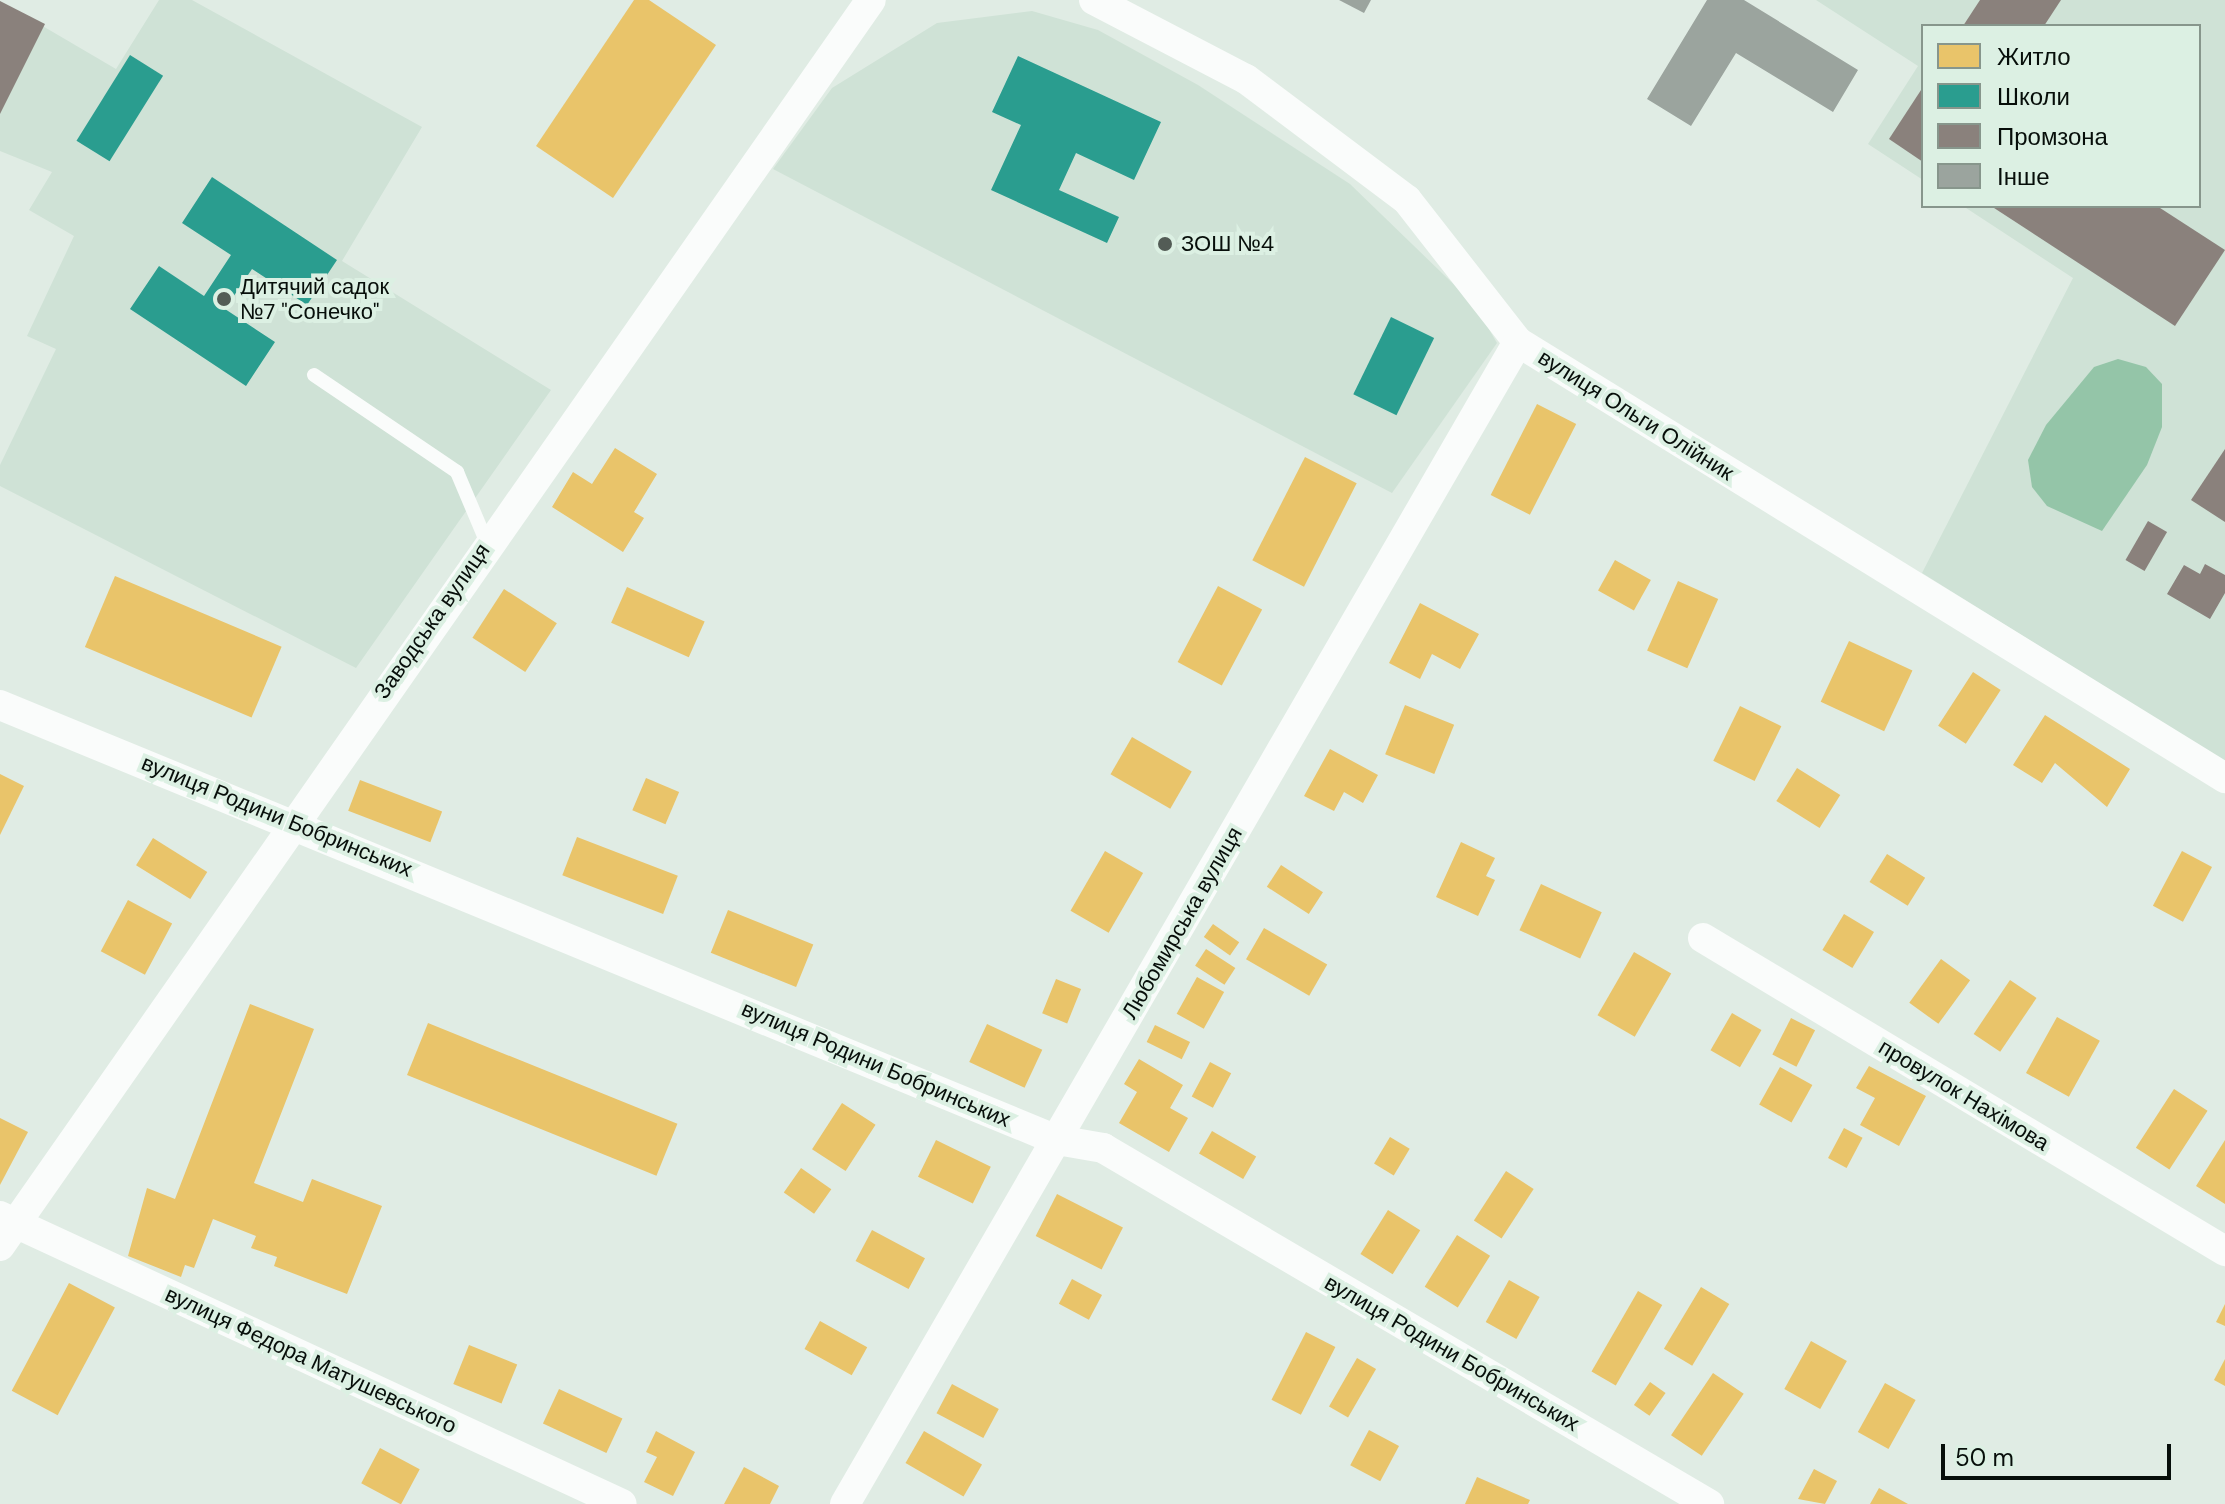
<!DOCTYPE html>
<html>
<head>
<meta charset="utf-8">
<style>
	body { margin:0 }
	#map { position:relative; width:2225px; height:1504px; overflow:hidden; background:#e0ece4; font-family:"DM Sans",sans-serif }
	div>[style] { position:absolute }
	.built>* { inset:0; background:#cfe2d6 }
	.water>* { inset:0; background:#94c5a8 }
	.homes>* { inset:0; background:#e9c46a; transform-origin:0 0 }
	.schools>* { inset:0; background:#2a9d8f; transform-origin:0 0 }
	.industry>* { inset:0; background:#8a817c; transform-origin:0 0 }
	.building>* { inset:0; background:#9ba49e }
	.service>* { height:14px; margin:-7px; padding:0 7px; transform-origin:7px; border-radius:7px; background:#fafcfb }
	.minor>* { height:30px; margin:-15px; padding:0 15px; transform-origin:15px; border-radius:15px; background:#fafcfb }
	.dots>* { width:22px; height:22px; translate:-50% -50%; box-sizing:border-box; border:4px solid #dcf0e3; border-radius:50% }
	span { translate:-50% -50%; white-space:nowrap; text-align:center; line-height:1.15; -webkit-text-stroke:8px #dcf0e3; paint-order:stroke }
	.poi-label { font-size:22px; color:#070e0a }
	.left { translate:0 -50%; text-align:left }
	.street-label { font-size:22px; color:#070e0a }
	.legend { position:absolute; left:1921px; top:24px; width:280px; height:184px; box-sizing:border-box; background:#dcf0e3; border:2px solid #87968c; margin:0; padding:10px 14px; list-style:none; font-size:24px; color:#070e0a }
	.legend li { display:flex; align-items:center; gap:16px; height:40px }
	.legend b { width:40px; border:2px solid #87968c }
	.scale { position:absolute; left:1941px; top:1444px; width:230px; height:36px; box-sizing:border-box; border:4px solid #070e0a; border-top:0; padding-left:10px; font-size:24px; line-height:28px; white-space:nowrap; color:#070e0a; -webkit-text-stroke:6px #dcf0e3; paint-order:stroke }
</style>
</head>
<body>
<div id="map">
	<div class="built">
		<div style="clip-path:polygon(159px 0,192px 0,422px 127px,342px 261px,551px 390px,356px 668px,0 486px,0 465px,56px 349px,27px 336px,74px 236px,29px 210px,52px 172px,0 151px,0 1px,116px 69px)"></div>
		<div style="clip-path:polygon(1816px 0,2225px 0,2225px 762px,1922px 573px,2073px 278px,1963px 206px,2199px 206px,2199px 26px,1923px 26px,1923px 180px,1868px 144px,1918px 66px)"></div>
		<div style="clip-path:polygon(1032px 11px,1098px 30px,1198px 85px,1350px 184px,1475px 305px,1497px 343px,1392px 493px,773px 169px,832px 88px,937px 23px)"></div>
	</div>
	<div class="water">
		<div style="clip-path:polygon(2118px 359px,2146px 367px,2162px 384px,2162px 427px,2147px 465px,2102px 531px,2047px 506px,2032px 487px,2028px 460px,2046px 425px,2094px 367px)"></div>
	</div>
	<div class="homes">
		<div style="clip-path:polygon(634px 0,649px 0,716px 45px,613px 198px,536px 146px)"></div>
		<div style="left:1537px;top:404px;width:44px;height:102px;rotate:27deg"></div>
		<div style="clip-path:polygon(615px 448px,657px 474px,634px 512px,644px 518px,623px 552px,552px 507px,573px 472px,592px 484px)"></div>
		<div style="left:1305px;top:457px;width:58px;height:116px;rotate:27deg"></div>
		<div style="left:1615px;top:560px;width:41px;height:35px;rotate:29deg"></div>
		<div style="left:115px;top:576px;width:181px;height:77px;rotate:23deg"></div>
		<div style="left:1678px;top:581px;width:44px;height:76px;rotate:24deg"></div>
		<div style="left:1218px;top:586px;width:50px;height:86px;rotate:28deg"></div>
		<div style="left:627px;top:587px;width:85px;height:39px;rotate:24deg"></div>
		<div style="left:504px;top:589px;width:63px;height:58px;rotate:33deg"></div>
		<div style="clip-path:polygon(1420px 603px,1479px 634px,1460px 669px,1432px 654px,1420px 679px,1389px 663px)"></div>
		<div style="left:1849px;top:641px;width:70px;height:67px;rotate:25deg"></div>
		<div style="left:1973px;top:672px;width:33px;height:64px;rotate:33deg"></div>
		<div style="left:1405px;top:705px;width:53px;height:53px;rotate:22deg"></div>
		<div style="left:1740px;top:706px;width:46px;height:61px;rotate:26deg"></div>
		<div style="clip-path:polygon(2045px 715px,2130px 769px,2107px 807px,2055px 763px,2042px 783px,2013px 765px)"></div>
		<div style="left:1132px;top:737px;width:69px;height:43px;rotate:30deg"></div>
		<div style="clip-path:polygon(1330px 749px,1378px 775px,1363px 803px,1344px 792px,1334px 811px,1304px 796px)"></div>
		<div style="left:1797px;top:768px;width:51px;height:39px;rotate:32deg"></div>
		<div style="clip-path:polygon(0 774px,24px 786px,0 835px)"></div>
		<div style="left:646px;top:778px;width:36px;height:35px;rotate:23deg"></div>
		<div style="left:360px;top:780px;width:88px;height:33px;rotate:21deg"></div>
		<div style="left:577px;top:837px;width:108px;height:41px;rotate:21deg"></div>
		<div style="left:153px;top:838px;width:64px;height:32px;rotate:32deg"></div>
		<div style="clip-path:polygon(1461px 842px,1495px 858px,1486px 876px,1495px 880px,1478px 916px,1436px 897px)"></div>
		<div style="left:1105px;top:851px;width:44px;height:69px;rotate:30deg"></div>
		<div style="left:2182px;top:851px;width:34px;height:62px;rotate:28deg"></div>
		<div style="left:1887px;top:854px;width:45px;height:33px;rotate:32deg"></div>
		<div style="left:1281px;top:865px;width:50px;height:26px;rotate:33deg"></div>
		<div style="left:1541px;top:884px;width:67px;height:51px;rotate:25deg"></div>
		<div style="left:128px;top:900px;width:50px;height:58px;rotate:28deg"></div>
		<div style="left:728px;top:910px;width:92px;height:46px;rotate:22deg"></div>
		<div style="left:1844px;top:914px;width:35px;height:42px;rotate:31deg"></div>
		<div style="left:1213px;top:924px;width:32px;height:16px;rotate:35deg"></div>
		<div style="left:1264px;top:928px;width:73px;height:36px;rotate:30deg"></div>
		<div style="left:1206px;top:949px;width:35px;height:20px;rotate:33deg"></div>
		<div style="left:1634px;top:952px;width:43px;height:73px;rotate:30deg"></div>
		<div style="left:1941px;top:959px;width:36px;height:54px;rotate:36deg"></div>
		<div style="left:1197px;top:977px;width:31px;height:42px;rotate:29deg"></div>
		<div style="left:1056px;top:979px;width:27px;height:37px;rotate:22deg"></div>
		<div style="left:2010px;top:980px;width:32px;height:65px;rotate:34deg"></div>
		<div style="clip-path:polygon(250px 1004px,314px 1029px,254px 1183px,303px 1202px,312px 1179px,382px 1206px,347px 1294px,274px 1266px,277px 1257px,251px 1248px,256px 1236px,213px 1219px,194px 1268px,185px 1265px,181px 1277px,128px 1256px,147px 1188px,175px 1199px)"></div>
		<div style="left:1732px;top:1013px;width:34px;height:43px;rotate:30deg"></div>
		<div style="left:2057px;top:1017px;width:49px;height:64px;rotate:29deg"></div>
		<div style="left:1791px;top:1018px;width:27px;height:41px;rotate:27deg"></div>
		<div style="left:428px;top:1023px;width:269px;height:56px;rotate:22deg"></div>
		<div style="left:987px;top:1024px;width:61px;height:42px;rotate:25deg"></div>
		<div style="left:1155px;top:1025px;width:39px;height:19px;rotate:26deg"></div>
		<div style="clip-path:polygon(1139px 1059px,1183px 1085px,1170px 1108px,1188px 1118px,1169px 1152px,1119px 1123px,1137px 1092px,1124px 1084px)"></div>
		<div style="left:1210px;top:1062px;width:24px;height:39px;rotate:28deg"></div>
		<div style="clip-path:polygon(1869px 1066px,1926px 1096px,1899px 1146px,1860px 1125px,1875px 1098px,1856px 1088px)"></div>
		<div style="left:1780px;top:1067px;width:37px;height:43px;rotate:29deg"></div>
		<div style="left:2174px;top:1089px;width:40px;height:70px;rotate:33deg"></div>
		<div style="left:842px;top:1103px;width:40px;height:55px;rotate:33deg"></div>
		<div style="clip-path:polygon(0 1118px,28px 1132px,0 1185px)"></div>
		<div style="left:1844px;top:1128px;width:21px;height:34px;rotate:28deg"></div>
		<div style="left:1212px;top:1131px;width:51px;height:26px;rotate:30deg"></div>
		<div style="left:1390px;top:1137px;width:23px;height:31px;rotate:31deg"></div>
		<div style="left:936px;top:1140px;width:61px;height:41px;rotate:26deg"></div>
		<div style="clip-path:polygon(2225px 1140px,2225px 1204px,2196px 1186px)"></div>
		<div style="left:801px;top:1168px;width:37px;height:30px;rotate:35deg"></div>
		<div style="left:1506px;top:1171px;width:33px;height:59px;rotate:33deg"></div>
		<div style="left:1057px;top:1194px;width:74px;height:47px;rotate:27deg"></div>
		<div style="left:1388px;top:1210px;width:38px;height:52px;rotate:32deg"></div>
		<div style="left:872px;top:1230px;width:60px;height:35px;rotate:28deg"></div>
		<div style="left:1457px;top:1235px;width:39px;height:61px;rotate:32deg"></div>
		<div style="left:1072px;top:1279px;width:34px;height:28px;rotate:28deg"></div>
		<div style="left:1509px;top:1280px;width:35px;height:48px;rotate:29deg"></div>
		<div style="left:69px;top:1283px;width:52px;height:122px;rotate:28deg"></div>
		<div style="left:1701px;top:1287px;width:33px;height:72px;rotate:31deg"></div>
		<div style="left:1638px;top:1291px;width:28px;height:93px;rotate:30deg"></div>
		<div style="clip-path:polygon(2225px 1304px,2225px 1326px,2216px 1322px)"></div>
		<div style="left:820px;top:1321px;width:54px;height:32px;rotate:29deg"></div>
		<div style="left:1306px;top:1332px;width:33px;height:76px;rotate:27deg"></div>
		<div style="left:1811px;top:1341px;width:41px;height:55px;rotate:29deg"></div>
		<div style="left:469px;top:1345px;width:52px;height:42px;rotate:22deg"></div>
		<div style="left:1357px;top:1358px;width:22px;height:56px;rotate:30deg"></div>
		<div style="clip-path:polygon(2225px 1359px,2225px 1386px,2214px 1380px)"></div>
		<div style="left:1713px;top:1373px;width:37px;height:75px;rotate:34deg"></div>
		<div style="left:1650px;top:1382px;width:19px;height:28px;rotate:35deg"></div>
		<div style="left:1885px;top:1383px;width:35px;height:56px;rotate:29deg"></div>
		<div style="left:952px;top:1384px;width:53px;height:33px;rotate:28deg"></div>
		<div style="left:559px;top:1389px;width:70px;height:38px;rotate:25deg"></div>
		<div style="left:1369px;top:1430px;width:34px;height:40px;rotate:28deg"></div>
		<div style="clip-path:polygon(656px 1431px,695px 1452px,673px 1496px,644px 1482px,657px 1457px,646px 1452px)"></div>
		<div style="left:924px;top:1431px;width:67px;height:37px;rotate:30deg"></div>
		<div style="left:380px;top:1448px;width:45px;height:40px;rotate:28deg"></div>
		<div style="clip-path:polygon(744px 1467px,779px 1486px,770px 1504px,724px 1504px)"></div>
		<div style="clip-path:polygon(1814px 1469px,1837px 1481px,1825px 1504px,1798px 1499px)"></div>
		<div style="clip-path:polygon(1477px 1477px,1530px 1500px,1528px 1504px,1465px 1504px)"></div>
		<div style="clip-path:polygon(1879px 1488px,1908px 1504px,1870px 1504px)"></div>
	</div>
	<div class="schools">
		<div style="left:130px;top:55px;width:39px;height:101px;rotate:32deg"></div>
		<div style="clip-path:polygon(1018px 56px,1161px 122px,1134px 180px,1076px 153px,1059px 190px,1119px 217px,1107px 243px,991px 190px,1021px 125px,992px 112px)"></div>
		<div style="clip-path:polygon(212px 177px,337px 260px,307px 305px,252px 269px,225px 309px,275px 342px,246px 386px,130px 309px,159px 266px,204px 296px,231px 255px,182px 223px)"></div>
		<div style="left:1391px;top:317px;width:48px;height:86px;rotate:26deg"></div>
	</div>
	<div class="industry">
		<div style="clip-path:polygon(1980px 0,2061px 0,2044px 26px,1963px 26px)"></div>
		<div style="clip-path:polygon(0 1px,45px 24px,0 114px)"></div>
		<div style="clip-path:polygon(1923px 87px,1923px 162px,1889px 139px)"></div>
		<div style="clip-path:polygon(1991px 206px,2157px 206px,2225px 250px,2175px 326px)"></div>
		<div style="clip-path:polygon(2225px 449px,2225px 522px,2191px 500px)"></div>
		<div style="left:2148px;top:521px;width:22px;height:45px;rotate:30deg"></div>
		<div style="clip-path:polygon(2205px 564px,2225px 575px,2225px 593px,2210px 619px,2167px 594px,2184px 565px,2200px 574px)"></div>
	</div>
	<div class="building">
		<div style="clip-path:polygon(1339px 0,1371px 0,1364px 13px)"></div>
		<div style="clip-path:polygon(1707px 0,1744px 0,1858px 70px,1833px 112px,1736px 53px,1691px 126px,1647px 99px)"></div>
	</div>
	<div class="service">
		<div style="left:314px;top:375px;width:173px;rotate:34.1deg"></div>
		<div style="left:457px;top:472px;width:77px;rotate:67.1deg"></div>
	</div>
	<div class="minor">
		<div style="left:1094px;top:0;width:171px;rotate:27.5deg"></div>
		<div style="left:1246px;top:79px;width:201px;rotate:36.9deg"></div>
		<div style="left:1407px;top:200px;width:180px;rotate:52deg"></div>
		<div style="left:1518px;top:342px;width:831px;rotate:31.66deg"></div>
		<div style="left:0;top:705px;width:1143px;rotate:22.37deg"></div>
		<div style="left:1057px;top:1140px;width:47px;rotate:9.9deg"></div>
		<div style="left:1103px;top:1148px;width:703px;rotate:30.43deg"></div>
		<div style="left:1703px;top:938px;width:609px;rotate:30.95deg"></div>
		<div style="left:0;top:1216px;width:685px;rotate:24.85deg"></div>
		<div style="left:0;top:1246px;width:1520px;rotate:-55.05deg"></div>
		<div style="left:845px;top:1504px;width:1343px;rotate:-59.92deg"></div>
	</div>
	<div class="dots">
		<div style="left:1165px;top:244px;background:#535c56"></div>
		<div style="left:224px;top:299px;background:#535c56"></div>
	</div>
	<div class="poi-label">
		<span class="left" style="left:1181px;top:244px">ЗОШ №4</span>
		<span class="left" style="left:240px;top:299px">Дитячий садок<br>№7 "Сонечко"</span>
	</div>
	<div class="street-label">
		<span style="left:1636px;top:415px;rotate:32deg">вулиця Ольги Олійник</span>
		<span style="left:432px;top:621px;rotate:-55deg">Заводська вулиця</span>
		<span style="left:277px;top:816px;rotate:22deg">вулиця Родини Бобринських</span>
		<span style="left:1182px;top:923px;rotate:-60deg">Любомирська вулиця</span>
		<span style="left:876px;top:1064px;rotate:23deg">вулиця Родини Бобринських</span>
		<span style="left:1964px;top:1095px;rotate:31deg">провулок Нахімова</span>
		<span style="left:1452px;top:1353px;rotate:30deg">вулиця Родини Бобринських</span>
		<span style="left:311px;top:1360px;rotate:25deg">вулиця Федора Матушевського</span>
	</div>
	<ul class="legend">
	<li><b style="height:22px;background:#e9c46a"></b>Житло</li>
	<li><b style="height:22px;background:#2a9d8f"></b>Школи</li>
	<li><b style="height:22px;background:#8a817c"></b>Промзона</li>
	<li><b style="height:22px;background:#9ba49e"></b>Інше</li>
	</ul>
	<div class="scale">50 m</div>
</div>
</body>
</html>
